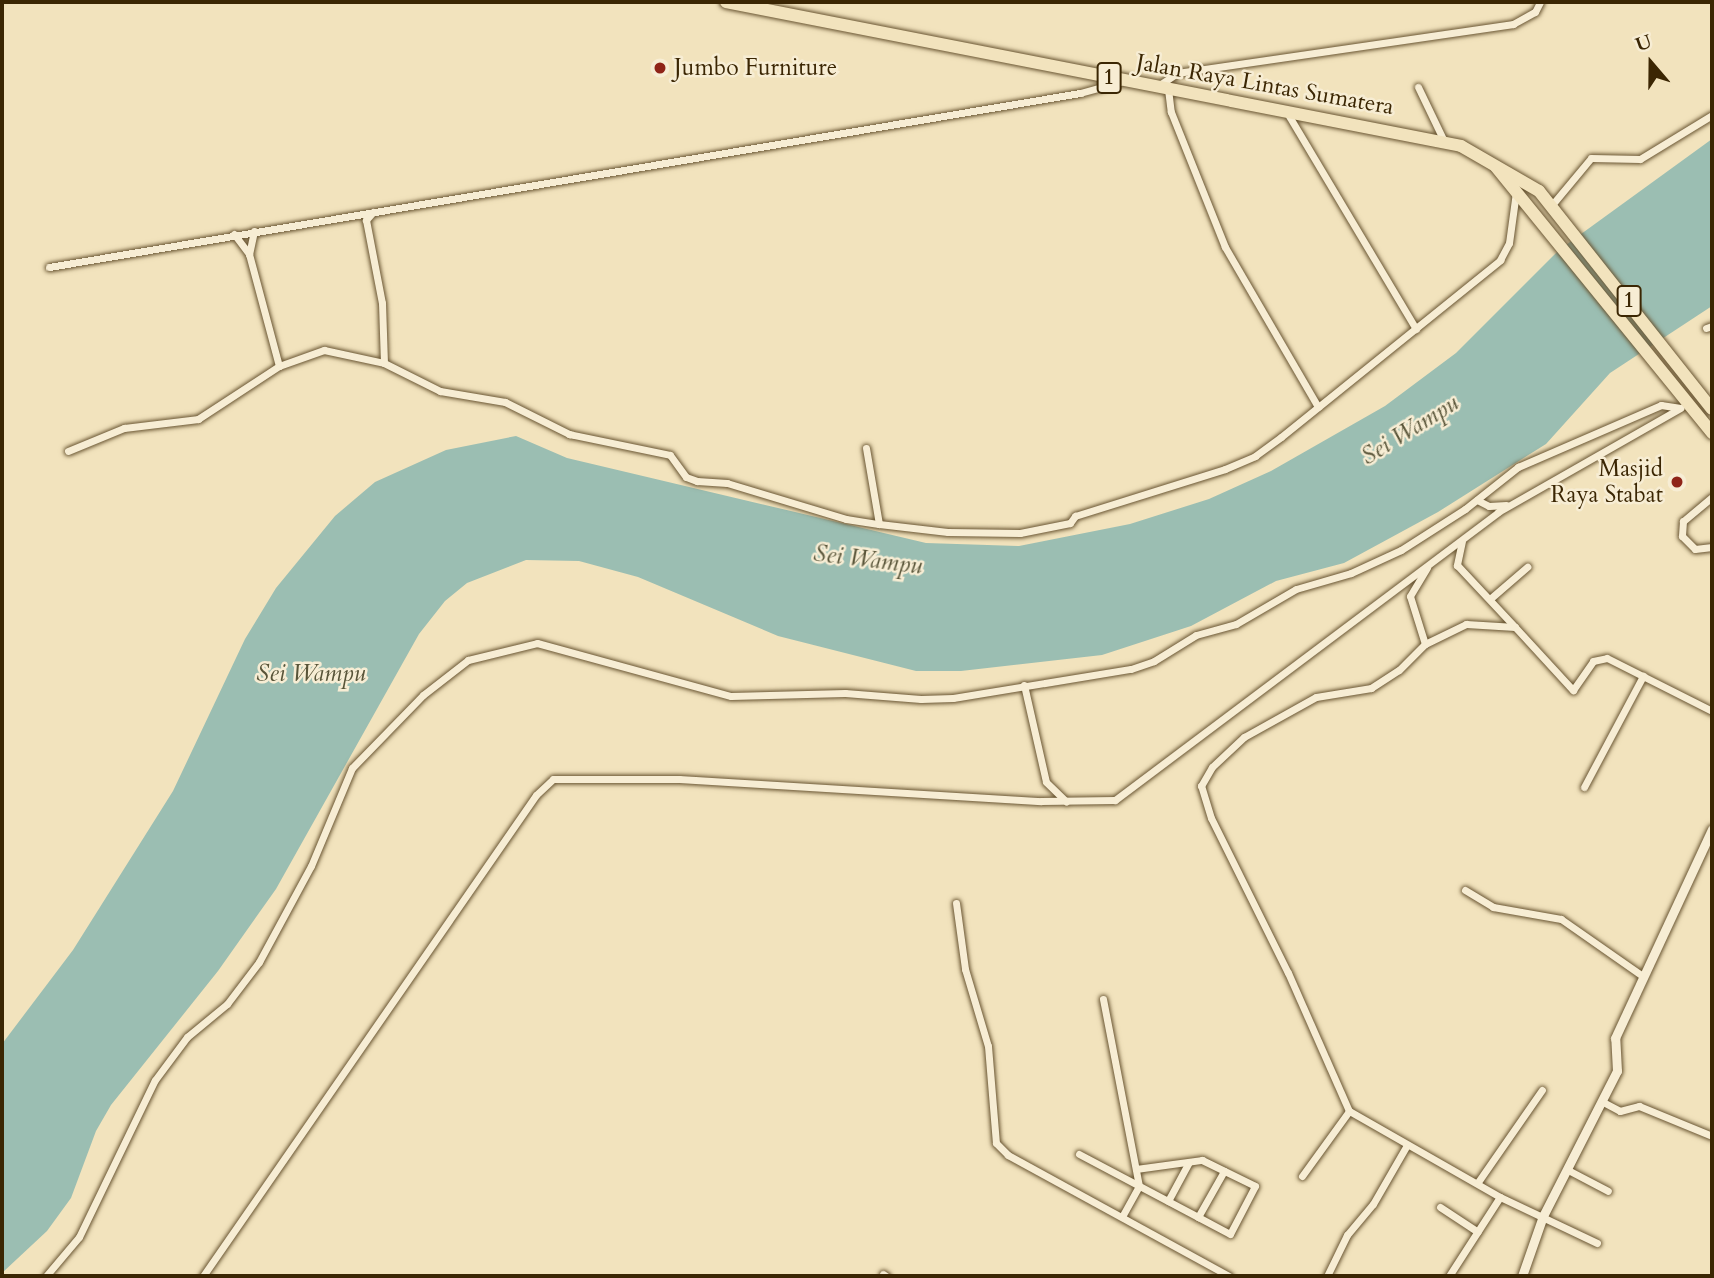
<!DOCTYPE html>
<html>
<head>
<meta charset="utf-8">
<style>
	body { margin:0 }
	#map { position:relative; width:1714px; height:1278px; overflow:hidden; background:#f2e3bd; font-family:Cardo,serif }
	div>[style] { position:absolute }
	.water>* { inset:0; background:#9bbeb2 }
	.roads { filter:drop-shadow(0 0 2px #695532) drop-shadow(0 0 2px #695532) }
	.minor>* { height:7px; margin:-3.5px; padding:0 3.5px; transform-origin:3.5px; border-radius:3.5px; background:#f7edd4 }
	.tertiary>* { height:9px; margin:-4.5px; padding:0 4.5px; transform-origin:4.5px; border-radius:4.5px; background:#f7edd4 }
	.trunk>* { height:12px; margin:-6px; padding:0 6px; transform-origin:6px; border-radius:6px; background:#f2e3bd }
	.dots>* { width:19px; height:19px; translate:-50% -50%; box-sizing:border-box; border:4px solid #f7edd4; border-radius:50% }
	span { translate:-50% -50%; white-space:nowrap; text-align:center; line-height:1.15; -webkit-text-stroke:5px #f7edd4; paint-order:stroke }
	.shield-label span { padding:2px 5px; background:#f7edd4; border:2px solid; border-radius:5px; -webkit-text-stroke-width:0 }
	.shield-label { font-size:21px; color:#3b2603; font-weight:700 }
	.poi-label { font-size:23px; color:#3b2603 }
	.left { translate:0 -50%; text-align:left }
	.right { translate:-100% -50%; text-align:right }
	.street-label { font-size:23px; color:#3b2603 }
	.water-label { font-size:24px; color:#585438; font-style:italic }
	.frame { position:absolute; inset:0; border:4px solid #3b2603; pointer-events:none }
	.north { position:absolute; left:1616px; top:28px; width:70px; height:70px; -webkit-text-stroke:5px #f7edd4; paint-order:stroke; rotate:340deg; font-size:19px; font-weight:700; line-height:28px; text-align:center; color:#3b2603 }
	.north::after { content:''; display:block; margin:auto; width:24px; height:32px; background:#3b2603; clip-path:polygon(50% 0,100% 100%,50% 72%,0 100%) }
</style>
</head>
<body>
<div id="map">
	<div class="water">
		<div style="clip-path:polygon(1712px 139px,1712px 306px,1610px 373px,1546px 444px,1438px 512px,1344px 563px,1276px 581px,1191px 626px,1102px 655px,961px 671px,916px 671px,778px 636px,638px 577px,579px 561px,526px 560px,467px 583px,445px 601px,419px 634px,276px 889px,218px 971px,111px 1105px,96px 1131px,71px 1198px,47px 1231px,2px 1273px,2px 1044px,73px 950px,173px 791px,245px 639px,276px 588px,335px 516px,375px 482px,446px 450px,516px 436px,567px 458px,926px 543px,1019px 546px,1130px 524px,1209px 499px,1271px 471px,1385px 406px,1456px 353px,1559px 250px)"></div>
	</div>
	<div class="roads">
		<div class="minor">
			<div style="left:1158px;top:86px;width:23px;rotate:-34deg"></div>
			<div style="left:1177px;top:73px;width:340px;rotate:-8.3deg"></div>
			<div style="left:1513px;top:24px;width:25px;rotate:-29deg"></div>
			<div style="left:1535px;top:12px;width:11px;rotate:-63deg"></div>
			<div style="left:1418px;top:87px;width:60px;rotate:64.3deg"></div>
			<div style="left:1168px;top:89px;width:23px;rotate:83deg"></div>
			<div style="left:1171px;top:112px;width:145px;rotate:68.2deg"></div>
			<div style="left:1225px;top:247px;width:185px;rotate:59.8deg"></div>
			<div style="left:1289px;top:116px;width:248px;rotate:59.2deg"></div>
			<div style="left:1551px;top:206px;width:62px;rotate:-50.2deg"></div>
			<div style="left:1591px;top:158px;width:49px;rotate:1.2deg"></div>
			<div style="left:1640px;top:159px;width:84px;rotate:-31.4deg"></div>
			<div style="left:373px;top:212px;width:11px;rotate:131deg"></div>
			<div style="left:366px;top:220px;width:85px;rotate:79.1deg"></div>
			<div style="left:382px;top:303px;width:60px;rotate:88.1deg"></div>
			<div style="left:254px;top:231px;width:24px;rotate:102deg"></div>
			<div style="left:249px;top:254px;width:116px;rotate:75deg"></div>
			<div style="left:234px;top:234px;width:25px;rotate:53deg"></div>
			<div style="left:49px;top:267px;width:1046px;rotate:-9.58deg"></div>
			<div style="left:1080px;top:93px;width:41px;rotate:-15.4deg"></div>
			<div style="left:1706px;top:328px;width:6px;rotate:-18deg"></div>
			<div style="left:866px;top:448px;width:77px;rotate:80.3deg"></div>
			<div style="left:879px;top:524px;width:69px;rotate:6.6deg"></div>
			<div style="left:948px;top:532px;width:72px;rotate:0.8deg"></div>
			<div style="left:1020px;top:533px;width:51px;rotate:-11.3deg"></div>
			<div style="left:1070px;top:523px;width:9px;rotate:-54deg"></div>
			<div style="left:1075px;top:516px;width:157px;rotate:-17.4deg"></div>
			<div style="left:1225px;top:469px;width:33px;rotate:-23deg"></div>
			<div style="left:1255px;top:456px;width:32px;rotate:-36deg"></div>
			<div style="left:1281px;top:437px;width:282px;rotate:-38.9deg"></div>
			<div style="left:1500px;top:260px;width:19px;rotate:-62deg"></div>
			<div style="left:1509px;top:243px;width:51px;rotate:-82.2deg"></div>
			<div style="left:68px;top:451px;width:61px;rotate:-22.3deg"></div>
			<div style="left:124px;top:428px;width:75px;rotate:-6.9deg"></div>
			<div style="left:198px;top:419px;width:97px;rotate:-33.2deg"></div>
			<div style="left:279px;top:366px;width:48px;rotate:-19.6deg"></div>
			<div style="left:324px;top:350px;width:61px;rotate:12.2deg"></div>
			<div style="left:384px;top:363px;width:63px;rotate:26.6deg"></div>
			<div style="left:440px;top:391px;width:66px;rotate:9.6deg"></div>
			<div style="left:505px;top:402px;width:72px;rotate:26.6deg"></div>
			<div style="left:569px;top:434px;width:103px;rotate:11.7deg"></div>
			<div style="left:670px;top:455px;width:27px;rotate:54deg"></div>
			<div style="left:686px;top:477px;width:12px;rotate:20deg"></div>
			<div style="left:697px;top:481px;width:30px;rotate:4deg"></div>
			<div style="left:727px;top:483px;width:124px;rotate:16.8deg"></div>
			<div style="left:846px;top:519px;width:33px;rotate:9deg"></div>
			<div style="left:1712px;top:497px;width:38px;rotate:140deg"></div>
			<div style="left:1683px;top:521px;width:15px;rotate:94deg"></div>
			<div style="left:1682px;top:536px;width:18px;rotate:45deg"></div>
			<div style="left:1695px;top:549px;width:17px;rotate:-7deg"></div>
			<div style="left:1477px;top:500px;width:13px;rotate:27deg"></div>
			<div style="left:1489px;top:506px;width:17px;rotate:-3deg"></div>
			<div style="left:1462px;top:541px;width:25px;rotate:102deg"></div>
			<div style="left:1457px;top:565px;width:85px;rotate:46.9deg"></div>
			<div style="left:1491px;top:598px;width:48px;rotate:-40.7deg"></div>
			<div style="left:1425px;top:644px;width:50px;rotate:-107.4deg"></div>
			<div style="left:1410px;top:596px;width:33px;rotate:-59deg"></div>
			<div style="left:1024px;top:685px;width:99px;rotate:77.2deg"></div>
			<div style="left:1046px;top:782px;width:28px;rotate:44deg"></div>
			<div style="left:1584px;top:787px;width:126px;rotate:-62deg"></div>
			<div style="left:1465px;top:890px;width:33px;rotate:31deg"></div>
			<div style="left:1493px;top:907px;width:69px;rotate:10deg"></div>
			<div style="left:1561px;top:919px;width:101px;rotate:34.9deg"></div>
			<div style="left:956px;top:903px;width:67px;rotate:82.2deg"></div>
			<div style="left:965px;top:969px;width:80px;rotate:73.4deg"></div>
			<div style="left:988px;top:1046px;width:97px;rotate:85.3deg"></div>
			<div style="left:996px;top:1143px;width:17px;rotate:45deg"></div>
			<div style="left:1008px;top:1155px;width:252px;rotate:28.7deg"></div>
			<div style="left:1103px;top:999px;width:190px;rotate:79.1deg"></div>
			<div style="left:1139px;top:1186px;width:35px;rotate:119deg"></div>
			<div style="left:1603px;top:1102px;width:19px;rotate:28deg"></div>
			<div style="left:1620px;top:1111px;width:20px;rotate:-15deg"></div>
			<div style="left:1639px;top:1106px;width:79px;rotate:22.3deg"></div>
			<div style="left:1079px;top:1154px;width:135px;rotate:27.9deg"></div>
			<div style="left:1136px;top:1169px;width:67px;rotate:-7.8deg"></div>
			<div style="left:1202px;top:1160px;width:59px;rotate:26.1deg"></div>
			<div style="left:1255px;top:1186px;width:54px;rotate:117.5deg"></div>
			<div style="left:1230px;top:1234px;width:36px;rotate:-152deg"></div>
			<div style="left:1198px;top:1217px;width:53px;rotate:-60.5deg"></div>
			<div style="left:1568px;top:1170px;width:45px;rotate:27.7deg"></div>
			<div style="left:1302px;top:1176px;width:80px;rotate:-54.1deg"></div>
			<div style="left:1478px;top:1182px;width:112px;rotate:-55.2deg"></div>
			<div style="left:1168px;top:1201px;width:44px;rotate:-61.7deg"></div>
			<div style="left:1440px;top:1207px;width:45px;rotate:33.3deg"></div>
			<div style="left:1597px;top:1243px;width:107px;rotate:-154.6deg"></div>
			<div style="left:1500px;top:1197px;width:174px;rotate:-150.3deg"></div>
			<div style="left:1349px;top:1111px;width:151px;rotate:-113.8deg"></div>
			<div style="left:1288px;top:973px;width:173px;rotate:-116.4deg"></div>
			<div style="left:1211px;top:818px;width:34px;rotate:-107deg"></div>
			<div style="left:1201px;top:786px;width:22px;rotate:-60deg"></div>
			<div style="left:1212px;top:767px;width:44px;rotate:-43.2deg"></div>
			<div style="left:1244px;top:737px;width:82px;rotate:-29.1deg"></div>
			<div style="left:1316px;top:697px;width:56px;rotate:-9.3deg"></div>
			<div style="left:1371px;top:688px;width:33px;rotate:-33deg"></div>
			<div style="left:1399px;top:670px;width:37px;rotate:-45deg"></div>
			<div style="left:1425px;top:644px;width:46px;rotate:-26deg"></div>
			<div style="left:1466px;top:624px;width:49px;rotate:3.5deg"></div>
			<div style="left:1515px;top:627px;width:86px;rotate:47.4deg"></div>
			<div style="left:1573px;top:690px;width:35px;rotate:-55deg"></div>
			<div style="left:1593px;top:661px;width:14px;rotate:-12deg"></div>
			<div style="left:1607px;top:658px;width:118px;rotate:26.8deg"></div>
			<div style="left:883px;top:1274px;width:4px;rotate:34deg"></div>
			<div style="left:46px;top:1276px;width:51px;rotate:-49.8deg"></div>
			<div style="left:79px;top:1237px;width:174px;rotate:-64.2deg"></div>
			<div style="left:155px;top:1080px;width:54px;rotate:-53.3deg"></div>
			<div style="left:187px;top:1037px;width:52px;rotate:-39.5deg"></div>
			<div style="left:227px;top:1004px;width:53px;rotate:-52.7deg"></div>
			<div style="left:259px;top:962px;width:109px;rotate:-61.6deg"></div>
			<div style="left:311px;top:866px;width:106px;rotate:-67.3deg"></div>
			<div style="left:352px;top:768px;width:102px;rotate:-45.8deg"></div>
			<div style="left:423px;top:695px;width:57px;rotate:-37.9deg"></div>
			<div style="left:468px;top:660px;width:71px;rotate:-13.8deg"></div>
			<div style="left:537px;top:643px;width:201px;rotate:15.3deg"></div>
			<div style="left:731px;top:696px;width:114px;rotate:-1.5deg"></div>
			<div style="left:845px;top:693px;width:76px;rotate:4.5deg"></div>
			<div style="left:921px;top:699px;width:32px;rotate:-2deg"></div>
			<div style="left:953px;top:698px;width:180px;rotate:-9.3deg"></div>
			<div style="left:1131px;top:669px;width:24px;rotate:-19deg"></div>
			<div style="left:1154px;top:661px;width:49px;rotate:-31.8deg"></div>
			<div style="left:1196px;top:635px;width:41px;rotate:-15.4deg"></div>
			<div style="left:1236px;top:624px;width:69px;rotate:-30.3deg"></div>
			<div style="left:1296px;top:589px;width:57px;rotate:-16.2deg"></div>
			<div style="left:1351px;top:573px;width:55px;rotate:-24.7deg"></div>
			<div style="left:1401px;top:550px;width:76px;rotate:-32.6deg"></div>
			<div style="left:1465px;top:509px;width:68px;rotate:-38.4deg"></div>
			<div style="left:1518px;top:467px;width:156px;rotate:-23.4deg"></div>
			<div style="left:1661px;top:405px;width:18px;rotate:9deg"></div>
			<div style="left:203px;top:1276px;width:585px;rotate:-55.3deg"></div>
			<div style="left:536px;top:795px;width:23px;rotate:-43deg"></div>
			<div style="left:553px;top:779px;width:126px"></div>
			<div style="left:679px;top:779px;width:363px;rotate:3.5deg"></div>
			<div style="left:1041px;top:801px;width:74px;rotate:-0.8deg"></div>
			<div style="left:1115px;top:800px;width:479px;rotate:-36.9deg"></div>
			<div style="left:1498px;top:512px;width:210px;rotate:-29.7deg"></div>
			<div style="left:1327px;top:1276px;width:46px;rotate:-64deg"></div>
			<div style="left:1347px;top:1235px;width:40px;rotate:-50deg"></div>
			<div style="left:1373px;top:1204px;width:68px;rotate:-60deg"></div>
			<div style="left:1449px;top:1276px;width:94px;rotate:-57.2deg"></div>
		</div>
		<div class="tertiary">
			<div style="left:1522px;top:1276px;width:64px;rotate:-70.7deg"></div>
			<div style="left:1543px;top:1216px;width:163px;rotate:-63deg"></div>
			<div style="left:1617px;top:1071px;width:33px;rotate:-93deg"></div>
			<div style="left:1615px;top:1038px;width:230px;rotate:-65.1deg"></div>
		</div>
		<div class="trunk">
			<div style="left:726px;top:2px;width:749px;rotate:11.08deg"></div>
			<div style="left:1461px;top:146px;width:90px;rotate:30deg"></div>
			<div style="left:1539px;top:191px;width:278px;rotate:51.6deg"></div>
			<div style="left:1496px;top:167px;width:343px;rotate:50.9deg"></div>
		</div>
	</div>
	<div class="dots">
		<div style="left:660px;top:68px;background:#8f2418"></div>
		<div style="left:1677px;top:482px;background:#8f2418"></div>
	</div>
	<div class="shield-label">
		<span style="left:1109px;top:78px">1</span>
		<span style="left:1629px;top:301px">1</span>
	</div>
	<div class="poi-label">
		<span class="left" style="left:674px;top:68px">Jumbo Furniture</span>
		<span class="right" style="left:1663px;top:482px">Masjid<br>Raya Stabat</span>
	</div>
	<div class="street-label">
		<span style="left:1265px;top:85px;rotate:10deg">Jalan Raya Lintas Sumatera</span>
	</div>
	<div class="water-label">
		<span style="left:1410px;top:430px;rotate:-32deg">Sei Wampu</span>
		<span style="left:868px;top:560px;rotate:7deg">Sei Wampu</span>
		<span style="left:311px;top:674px">Sei Wampu</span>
	</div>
	<div class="frame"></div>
	<div class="north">U</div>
</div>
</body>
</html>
